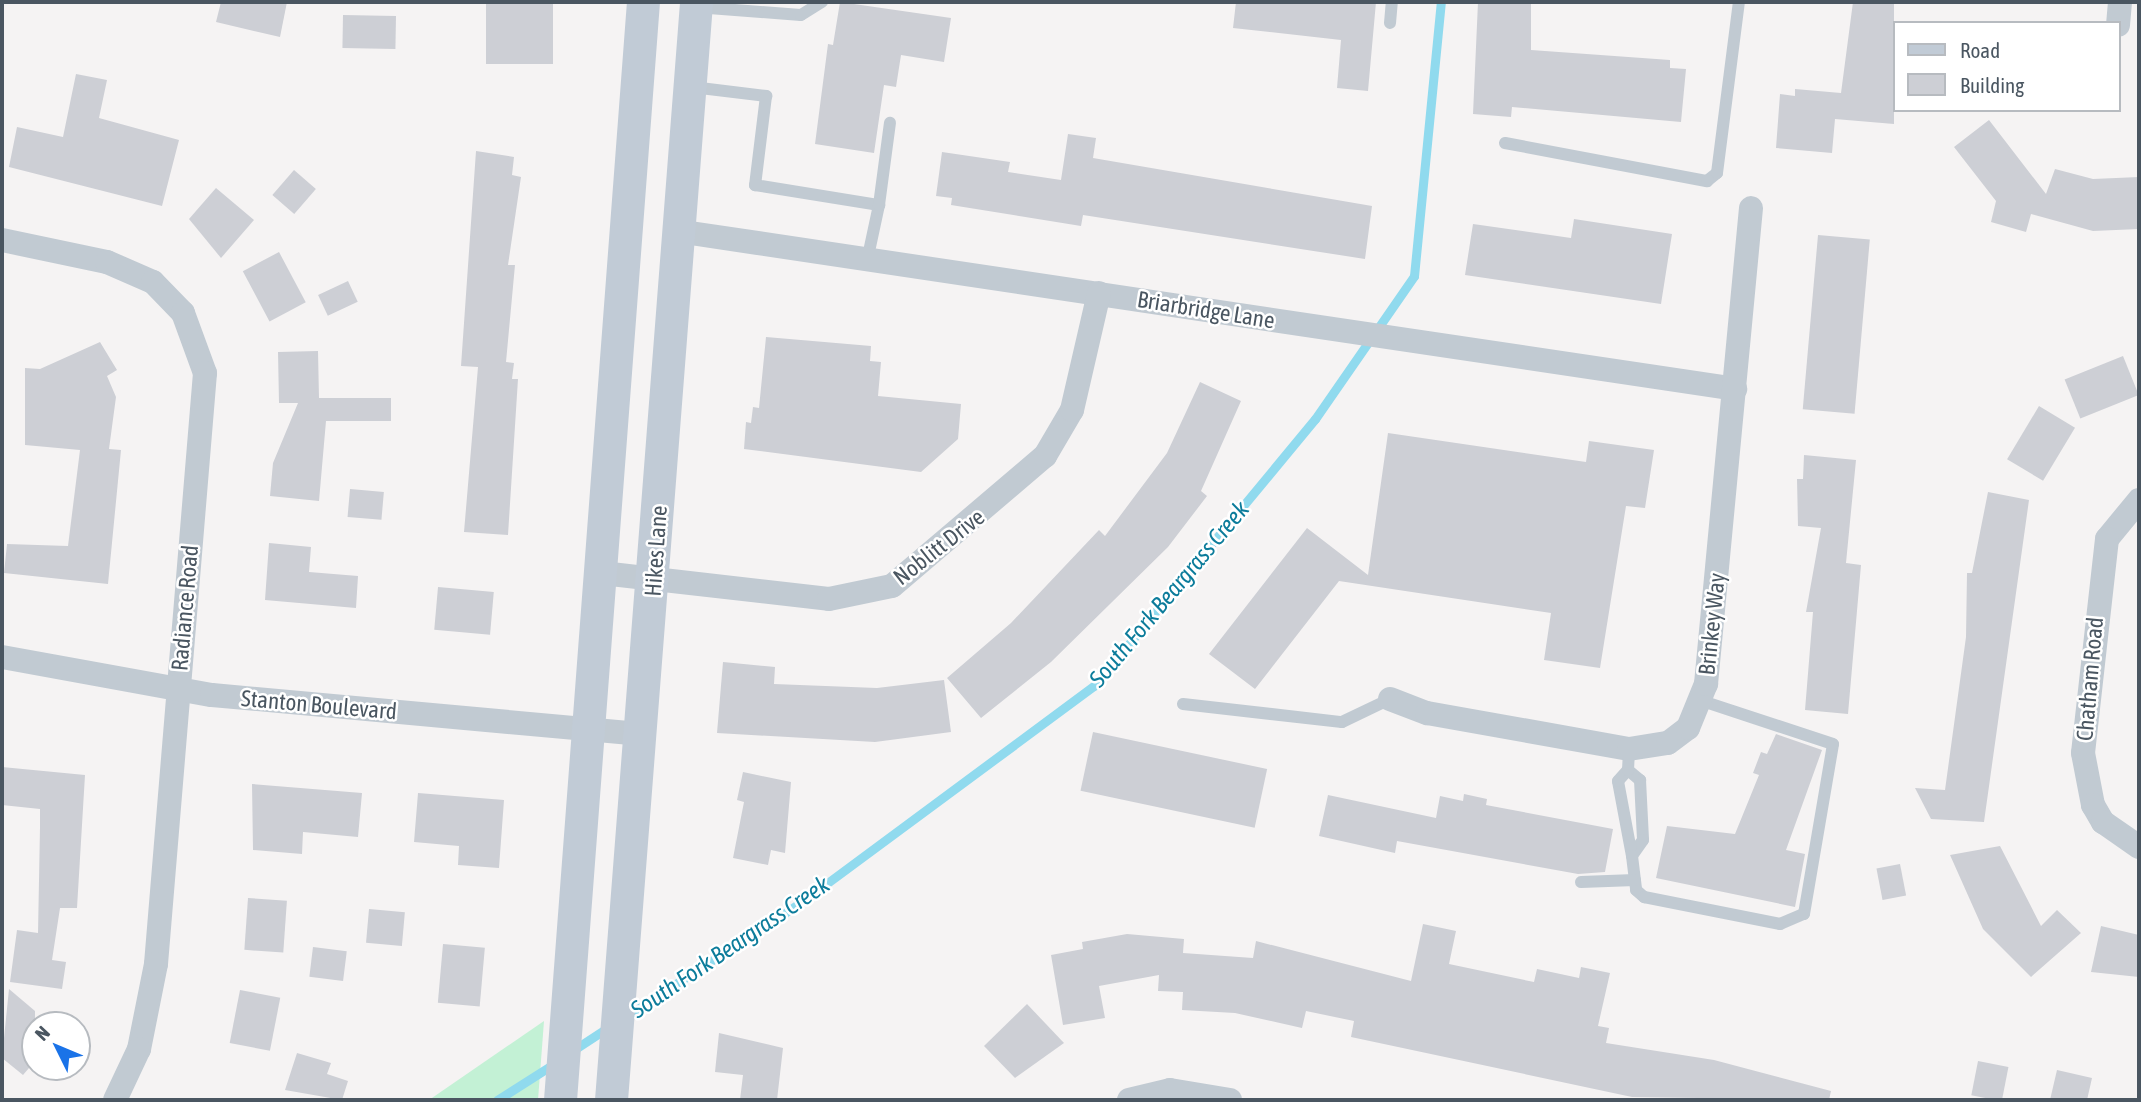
<!DOCTYPE html>
<html>
<head>
<meta charset="utf-8">
<style>
	body { margin:0 }
	#map { position:relative; width:2141px; height:1102px; overflow:hidden; background:#f5f3f3; font-family:"Asap Condensed",sans-serif }
	div>[style] { position:absolute }
	.green>* { inset:0; background:#c3f1d5 }
	.stream>* { height:9px; margin:-4.5px; padding:0 4.5px; transform-origin:4.5px; border-radius:4.5px; background:#90daee }
	.building>* { inset:0; background:#cdcfd5; transform-origin:0 0 }
	.service>* { height:12px; margin:-6px; padding:0 6px; transform-origin:6px; border-radius:6px; background:#c1cad2 }
	.minor>* { height:24px; margin:-12px; padding:0 12px; transform-origin:12px; border-radius:12px; background:#c1cad2 }
	.secondary>* { height:33px; margin:-16.5px; padding:0 16.5px; transform-origin:16.5px; border-radius:16.5px; background:#c1cbd6 }
	span { translate:-50% -50%; white-space:nowrap; text-align:center; line-height:1.15; -webkit-text-stroke:5px #fff; paint-order:stroke }
	.street-label { font-size:23px; color:#4a5661 }
	.water-label { font-size:24px; color:#0c7c9b; font-style:italic }
	.frame { position:absolute; inset:0; border:4px solid #4a5661; pointer-events:none }
	.legend { position:absolute; left:1893px; top:21px; width:228px; height:91px; box-sizing:border-box; background:#fff; border:2px solid #b7bbc0; margin:0; padding:9px 12px; list-style:none; font-size:21px; color:#4a5661 }
	.legend li { display:flex; align-items:center; gap:14px; height:35px }
	.legend b { width:35px; border:2px solid #b7bbc0 }
	.north { position:absolute; left:21px; top:1011px; width:70px; height:70px; box-sizing:border-box; background:#fff; border:2px solid #b7bbc0; border-radius:50%; rotate:313deg; font-size:19px; font-weight:700; line-height:28px; text-align:center; color:#4a5661 }
	.north::after { content:''; display:block; margin:auto; width:24px; height:32px; background:#1a73e8; clip-path:polygon(50% 0,100% 100%,50% 72%,0 100%) }
</style>
</head>
<body>
<div id="map">
	<div class="green">
		<div style="clip-path:polygon(544px 1021px,538px 1100px,429px 1100px)"></div>
	</div>
	<div class="stream">
		<div style="left:625px;top:1017px;width:212px;rotate:-33.1deg"></div>
		<div style="left:803px;top:901px;width:362px;rotate:-36.5deg"></div>
		<div style="left:1094px;top:686px;width:347px;rotate:-50.4deg"></div>
		<div style="left:1315px;top:419px;width:174px;rotate:-55.3deg"></div>
		<div style="left:1414px;top:276px;width:275px;rotate:-84.4deg"></div>
		<div style="left:572px;top:1051px;width:42px;rotate:-33.3deg"></div>
		<div style="left:497px;top:1100px;width:69px;rotate:-32.5deg"></div>
	</div>
	<div class="building">
		<div style="clip-path:polygon(221px 2px,287px 2px,280px 37px,216px 22px)"></div>
		<div style="left:486px;top:2px;width:67px;height:62px"></div>
		<div style="clip-path:polygon(840px 2px,951px 18px,944px 62px,901px 55px,896px 87px,884px 85px,874px 153px,815px 144px,828px 44px,833px 45px)"></div>
		<div style="clip-path:polygon(1236px 2px,1376px 2px,1368px 91px,1337px 88px,1341px 40px,1233px 28px)"></div>
		<div style="clip-path:polygon(1478px 2px,1531px 2px,1531px 50px,1670px 60px,1670px 68px,1686px 69px,1681px 122px,1512px 107px,1511px 117px,1473px 114px)"></div>
		<div style="clip-path:polygon(1853px 2px,1894px 2px,1894px 124px,1835px 119px,1832px 153px,1776px 148px,1780px 94px,1795px 96px,1795px 89px,1841px 93px)"></div>
		<div style="left:343px;top:15px;width:53px;height:33px;rotate:1deg"></div>
		<div style="clip-path:polygon(76px 74px,107px 80px,99px 118px,179px 140px,162px 206px,9px 167px,17px 127px,63px 137px)"></div>
		<div style="clip-path:polygon(1989px 120px,2046px 194px,2055px 169px,2093px 179px,2139px 177px,2139px 229px,2093px 231px,2031px 214px,2026px 232px,1991px 222px,1996px 201px,1954px 147px)"></div>
		<div style="clip-path:polygon(1068px 134px,1096px 138px,1093px 158px,1372px 206px,1365px 259px,1083px 215px,1081px 226px,951px 205px,952px 198px,936px 196px,942px 152px,1010px 162px,1008px 172px,1061px 180px)"></div>
		<div style="clip-path:polygon(476px 151px,514px 157px,512px 175px,521px 177px,508px 265px,515px 265px,506px 362px,514px 363px,512px 379px,518px 379px,508px 535px,464px 532px,478px 367px,461px 366px)"></div>
		<div style="left:294px;top:170px;width:29px;height:33px;rotate:41deg"></div>
		<div style="clip-path:polygon(216px 188px,254px 220px,221px 258px,189px 219px)"></div>
		<div style="clip-path:polygon(1574px 219px,1672px 234px,1661px 304px,1465px 275px,1473px 224px,1571px 238px)"></div>
		<div style="left:1818px;top:235px;width:52px;height:175px;rotate:5deg"></div>
		<div style="left:279px;top:252px;width:57px;height:41px;rotate:62deg"></div>
		<div style="left:348px;top:281px;width:23px;height:33px;rotate:65deg"></div>
		<div style="clip-path:polygon(766px 337px,871px 346px,870px 361px,881px 362px,878px 396px,961px 404px,958px 439px,921px 472px,744px 449px,746px 422px,751px 423px,753px 407px,759px 408px)"></div>
		<div style="clip-path:polygon(100px 342px,117px 370px,107px 376px,116px 397px,109px 449px,121px 450px,108px 584px,4px 573px,7px 544px,68px 546px,80px 450px,25px 445px,25px 368px,40px 369px)"></div>
		<div style="clip-path:polygon(318px 351px,319px 398px,391px 398px,391px 421px,326px 421px,319px 501px,270px 496px,273px 463px,298px 403px,279px 403px,278px 352px)"></div>
		<div style="left:2123px;top:356px;width:42px;height:63px;rotate:68deg"></div>
		<div style="clip-path:polygon(1200px 382px,1241px 401px,1201px 491px,1207px 496px,1168px 547px,1051px 662px,981px 718px,947px 678px,1011px 623px,1099px 530px,1105px 536px,1167px 453px)"></div>
		<div style="left:2039px;top:406px;width:42px;height:62px;rotate:31deg"></div>
		<div style="clip-path:polygon(1388px 433px,1586px 462px,1589px 441px,1654px 450px,1645px 508px,1626px 506px,1600px 668px,1544px 660px,1551px 613px,1339px 581px,1255px 689px,1209px 654px,1307px 528px,1368px 575px)"></div>
		<div style="clip-path:polygon(1804px 455px,1856px 460px,1846px 563px,1861px 565px,1848px 714px,1805px 710px,1813px 612px,1806px 612px,1821px 528px,1798px 526px,1797px 479px,1803px 479px)"></div>
		<div style="left:350px;top:489px;width:34px;height:28px;rotate:5deg"></div>
		<div style="clip-path:polygon(1988px 492px,2029px 500px,1984px 822px,1931px 819px,1915px 788px,1945px 790px,1966px 637px,1967px 573px,1972px 573px)"></div>
		<div style="clip-path:polygon(269px 543px,311px 547px,309px 572px,358px 576px,356px 608px,265px 600px)"></div>
		<div style="left:438px;top:587px;width:56px;height:43px;rotate:5deg"></div>
		<div style="clip-path:polygon(723px 662px,775px 667px,774px 684px,877px 688px,944px 680px,951px 732px,875px 742px,717px 733px)"></div>
		<div style="left:1093px;top:732px;width:178px;height:60px;rotate:12deg"></div>
		<div style="clip-path:polygon(1776px 734px,1822px 750px,1786px 850px,1805px 854px,1795px 907px,1656px 878px,1667px 826px,1735px 834px,1759px 775px,1753px 773px,1761px 752px,1767px 754px)"></div>
		<div style="clip-path:polygon(2px 767px,85px 775px,77px 908px,60px 908px,52px 960px,66px 962px,62px 989px,10px 982px,17px 930px,38px 933px,40px 827px,40px 809px,2px 805px)"></div>
		<div style="clip-path:polygon(743px 772px,791px 782px,785px 853px,771px 850px,768px 865px,733px 858px,744px 802px,737px 800px)"></div>
		<div style="clip-path:polygon(252px 784px,362px 793px,358px 837px,303px 832px,302px 854px,253px 850px)"></div>
		<div style="clip-path:polygon(418px 793px,504px 800px,499px 868px,458px 865px,459px 846px,414px 842px)"></div>
		<div style="clip-path:polygon(1464px 794px,1487px 799px,1486px 805px,1613px 829px,1605px 872px,1578px 874px,1397px 841px,1395px 853px,1319px 836px,1328px 795px,1436px 818px,1440px 796px,1463px 801px)"></div>
		<div style="clip-path:polygon(2000px 846px,2041px 926px,2057px 910px,2081px 933px,2031px 977px,1983px 929px,1950px 855px)"></div>
		<div style="left:1900px;top:864px;width:32px;height:24px;rotate:79deg"></div>
		<div style="left:248px;top:898px;width:39px;height:52px;rotate:4deg"></div>
		<div style="left:369px;top:909px;width:36px;height:34px;rotate:5deg"></div>
		<div style="clip-path:polygon(1423px 924px,1456px 931px,1449px 964px,1534px 982px,1537px 969px,1579px 978px,1581px 967px,1610px 973px,1598px 1026px,1609px 1028px,1606px 1043px,1714px 1060px,1831px 1091px,1829px 1100px,1632px 1097px,1351px 1037px,1354px 1021px,1306px 1011px,1302px 1028px,1235px 1013px,1182px 1010px,1183px 992px,1158px 991px,1159px 975px,1099px 986px,1105px 1018px,1063px 1025px,1051px 955px,1083px 949px,1082px 942px,1127px 934px,1184px 939px,1183px 953px,1253px 958px,1256px 941px,1411px 981px)"></div>
		<div style="clip-path:polygon(2101px 926px,2139px 935px,2139px 977px,2091px 972px)"></div>
		<div style="left:443px;top:944px;width:42px;height:59px;rotate:5deg"></div>
		<div style="left:313px;top:947px;width:34px;height:30px;rotate:7deg"></div>
		<div style="clip-path:polygon(9px 989px,35px 1011px,35px 1061px,23px 1075px,2px 1058px)"></div>
		<div style="left:240px;top:990px;width:41px;height:54px;rotate:11deg"></div>
		<div style="clip-path:polygon(1027px 1004px,1064px 1043px,1015px 1078px,984px 1046px)"></div>
		<div style="clip-path:polygon(719px 1033px,783px 1048px,777px 1100px,740px 1100px,743px 1075px,715px 1072px)"></div>
		<div style="clip-path:polygon(297px 1053px,331px 1063px,327px 1074px,348px 1081px,342px 1100px,285px 1090px)"></div>
		<div style="left:1978px;top:1061px;width:31px;height:35px;rotate:11deg"></div>
		<div style="clip-path:polygon(2057px 1070px,2092px 1078px,2087px 1100px,2050px 1100px)"></div>
	</div>
	<div class="service">
		<div style="left:696px;top:7px;width:105px;rotate:4.4deg"></div>
		<div style="left:801px;top:15px;width:25px;rotate:-32deg"></div>
		<div style="left:1390px;top:23px;width:21px;rotate:-85deg"></div>
		<div style="left:692px;top:87px;width:75px;rotate:6.9deg"></div>
		<div style="left:766px;top:96px;width:90px;rotate:97deg"></div>
		<div style="left:755px;top:185px;width:126px;rotate:9.2deg"></div>
		<div style="left:879px;top:205px;width:57px;rotate:102.1deg"></div>
		<div style="left:1505px;top:143px;width:206px;rotate:10.7deg"></div>
		<div style="left:1707px;top:181px;width:13px;rotate:-39deg"></div>
		<div style="left:1717px;top:173px;width:172px;rotate:-82.7deg"></div>
		<div style="left:879px;top:205px;width:83px;rotate:-82.4deg"></div>
		<div style="left:1183px;top:704px;width:160px;rotate:6.5deg"></div>
		<div style="left:1342px;top:722px;width:53px;rotate:-25.6deg"></div>
		<div style="left:1628px;top:770px;width:16px;rotate:40deg"></div>
		<div style="left:1640px;top:780px;width:60px;rotate:87.1deg"></div>
		<div style="left:1643px;top:840px;width:19px;rotate:125deg"></div>
		<div style="left:1632px;top:856px;width:76px;rotate:-100.6deg"></div>
		<div style="left:1618px;top:781px;width:15px;rotate:-48deg"></div>
		<div style="left:1628px;top:770px;width:21px;rotate:-87deg"></div>
		<div style="left:1632px;top:856px;width:34px;rotate:83deg"></div>
		<div style="left:1636px;top:890px;width:11px;rotate:41deg"></div>
		<div style="left:1644px;top:897px;width:139px;rotate:11.2deg"></div>
		<div style="left:1780px;top:924px;width:26px;rotate:-23deg"></div>
		<div style="left:1804px;top:914px;width:172px;rotate:-80.3deg"></div>
		<div style="left:1833px;top:744px;width:138px;rotate:-161.8deg"></div>
		<div style="left:1581px;top:882px;width:54px;rotate:-2.1deg"></div>
	</div>
	<div class="minor">
		<div style="left:2118px;top:25px;width:23px;rotate:-85deg"></div>
		<div style="left:677px;top:231px;width:1070px;rotate:8.49deg"></div>
		<div style="left:2px;top:240px;width:107px;rotate:11.8deg"></div>
		<div style="left:107px;top:262px;width:50px;rotate:23.5deg"></div>
		<div style="left:153px;top:282px;width:43px;rotate:45.9deg"></div>
		<div style="left:183px;top:313px;width:64px;rotate:69.9deg"></div>
		<div style="left:205px;top:373px;width:593px;rotate:94.74deg"></div>
		<div style="left:156px;top:964px;width:87px;rotate:101.3deg"></div>
		<div style="left:139px;top:1049px;width:56px;rotate:115.2deg"></div>
		<div style="left:2139px;top:500px;width:50px;rotate:129.4deg"></div>
		<div style="left:2107px;top:539px;width:215px;rotate:96.4deg"></div>
		<div style="left:2083px;top:753px;width:53px;rotate:79.1deg"></div>
		<div style="left:2093px;top:805px;width:20px;rotate:60deg"></div>
		<div style="left:2103px;top:822px;width:44px;rotate:34.8deg"></div>
		<div style="left:602px;top:573px;width:228px;rotate:6.5deg"></div>
		<div style="left:829px;top:599px;width:64px;rotate:-11.7deg"></div>
		<div style="left:892px;top:586px;width:201px;rotate:-40.4deg"></div>
		<div style="left:1045px;top:456px;width:53px;rotate:-59.6deg"></div>
		<div style="left:1072px;top:410px;width:120px;rotate:-77deg"></div>
		<div style="left:2px;top:657px;width:213px;rotate:10.3deg"></div>
		<div style="left:212px;top:695px;width:429px;rotate:5.2deg"></div>
		<div style="left:1390px;top:699px;width:40px;rotate:21deg"></div>
		<div style="left:1427px;top:713px;width:205px;rotate:10.1deg"></div>
		<div style="left:1629px;top:749px;width:39px;rotate:-9deg"></div>
		<div style="left:1668px;top:743px;width:25px;rotate:-37deg"></div>
		<div style="left:1688px;top:728px;width:48px;rotate:-67.8deg"></div>
		<div style="left:1706px;top:684px;width:478px;rotate:-84.6deg"></div>
		<div style="left:1129px;top:1100px;width:42px;rotate:-13.7deg"></div>
		<div style="left:1170px;top:1090px;width:61px;rotate:9.5deg"></div>
	</div>
	<div class="secondary">
		<div style="left:560px;top:1100px;width:1101px;rotate:-85.68deg"></div>
		<div style="left:611px;top:1100px;width:1101px;rotate:-85.57deg"></div>
	</div>
	<div class="street-label">
		<span style="left:1206px;top:310px;rotate:9deg">Briarbridge Lane</span>
		<span style="left:939px;top:547px;rotate:-38deg">Noblitt Drive</span>
		<span style="left:656px;top:551px;rotate:-86deg">Hikes Lane</span>
		<span style="left:185px;top:608px;rotate:-85deg">Radiance Road</span>
		<span style="left:1712px;top:624px;rotate:-84deg">Brinkey Way</span>
		<span style="left:2090px;top:679px;rotate:-85deg">Chatham Road</span>
		<span style="left:319px;top:705px;rotate:5deg">Stanton Boulevard</span>
	</div>
	<div class="water-label">
		<span style="left:1169px;top:594px;rotate:-50deg">South Fork Beargrass Creek</span>
		<span style="left:730px;top:947px;rotate:-34deg">South Fork Beargrass Creek</span>
	</div>
	<div class="frame"></div>
	<ul class="legend">
	<li><b style="height:9px;background:#c1cbd6"></b>Road</li>
	<li><b style="height:19px;background:#cdcfd5"></b>Building</li>
	</ul>
	<div class="north">N</div>
</div>
</body>
</html>
